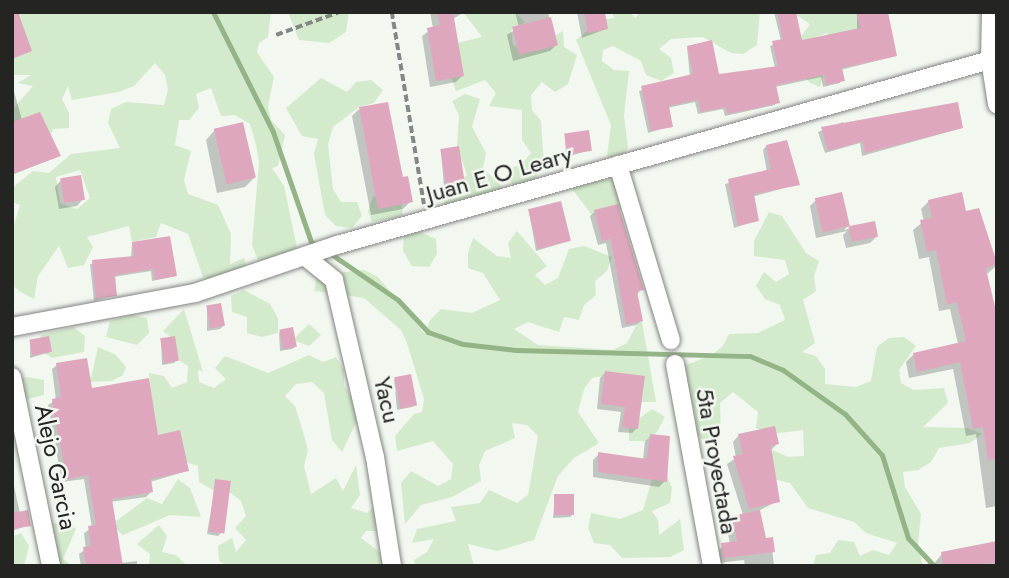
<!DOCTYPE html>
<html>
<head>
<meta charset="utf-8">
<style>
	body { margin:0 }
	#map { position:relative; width:1009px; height:578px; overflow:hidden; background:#f2f7f0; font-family:Jost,sans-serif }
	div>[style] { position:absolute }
	.green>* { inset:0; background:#d4eacd }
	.shadow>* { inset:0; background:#0003 }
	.stream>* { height:5px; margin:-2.5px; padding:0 2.5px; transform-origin:2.5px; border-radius:2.5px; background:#94b487 }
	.building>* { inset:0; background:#dfa7be; transform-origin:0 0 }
	.path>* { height:3.5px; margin-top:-1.75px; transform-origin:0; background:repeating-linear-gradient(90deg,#848783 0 7px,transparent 0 10.5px) }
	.roads { filter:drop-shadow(0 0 2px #828680) drop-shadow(0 0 2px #828680) }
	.minor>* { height:18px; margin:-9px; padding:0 9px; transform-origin:9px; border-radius:9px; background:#fff }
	span { translate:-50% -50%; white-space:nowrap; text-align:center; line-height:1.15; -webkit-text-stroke:5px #f2f7f0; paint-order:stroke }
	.street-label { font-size:24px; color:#242523 }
	.frame { position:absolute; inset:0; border:14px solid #242523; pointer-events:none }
</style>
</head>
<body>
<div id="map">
	<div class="green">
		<div style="clip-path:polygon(evenodd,12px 12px,271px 12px,268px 37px,259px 43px,257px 52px,274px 77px,268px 106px,271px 120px,285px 135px,278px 166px,272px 168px,284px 186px,300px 262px,288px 272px,258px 260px,252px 245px,259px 162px,256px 145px,250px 124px,235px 115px,221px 116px,211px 88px,196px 94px,199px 108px,189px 120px,179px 120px,175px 145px,191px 151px,184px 180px,188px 194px,218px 205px,231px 234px,230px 264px,244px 258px,247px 273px,216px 284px,203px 277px,188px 234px,161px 223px,156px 237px,132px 242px,129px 226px,87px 237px,93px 247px,84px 265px,68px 268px,59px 246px,38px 276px,34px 299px,19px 291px,12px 284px,12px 231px,20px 205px,12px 202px,12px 188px,33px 171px,49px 173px,71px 154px,120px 148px,108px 123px,111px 109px,126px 102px,164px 105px,168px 90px,165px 75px,155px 63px,134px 86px,119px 92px,72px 100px,68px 86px,62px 99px,69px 113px,69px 128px,53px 129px,51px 135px,12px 124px,13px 109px,33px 86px,18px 83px,31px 75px,12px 75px,12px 12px,80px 170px,90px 198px,77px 209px,60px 203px,56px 177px,80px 170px)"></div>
		<div style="clip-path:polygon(288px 12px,349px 12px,346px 32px,329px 43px,299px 40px)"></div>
		<div style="clip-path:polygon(463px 12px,515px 12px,525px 22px,511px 31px,513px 45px,526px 52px,563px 31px,564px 47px,577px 55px,568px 84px,555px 92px,542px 82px,531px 95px,532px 110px,541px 121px,544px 167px,523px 193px,511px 183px,506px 169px,521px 165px,531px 153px,522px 140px,522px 110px,489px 106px,496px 93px,485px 80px,456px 91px,440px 47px,482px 37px)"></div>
		<div style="clip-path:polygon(612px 12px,629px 12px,636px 18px,639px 12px,760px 12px,757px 45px,743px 54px,731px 53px,703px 37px,671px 39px,659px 49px,671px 58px,674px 73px,661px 81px,646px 75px,641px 61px,613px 46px,603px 50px,602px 61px,614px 70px,629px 71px,624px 116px,628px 147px,621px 161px,607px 156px,611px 125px,576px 40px,600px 20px,614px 18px)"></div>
		<div style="clip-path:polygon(792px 12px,886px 12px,851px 60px,827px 33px,816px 37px,823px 76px,820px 87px,809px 82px,794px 63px,792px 49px,810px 24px)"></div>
		<div style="clip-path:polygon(321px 78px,347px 92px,356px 82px,371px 80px,383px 90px,374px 103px,359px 107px,333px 127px,328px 144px,333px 189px,341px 202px,357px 202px,362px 216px,352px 228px,336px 226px,325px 215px,314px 154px,318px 139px,302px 136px,286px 108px)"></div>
		<div style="clip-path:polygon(465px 94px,480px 99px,472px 127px,486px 153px,483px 168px,504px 189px,445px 208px,443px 193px,467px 175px,457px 146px,459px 115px,452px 101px)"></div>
		<div style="clip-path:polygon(598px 180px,613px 180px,622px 193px,624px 209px,592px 215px,572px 189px)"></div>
		<div style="clip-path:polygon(388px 195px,401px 202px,403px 216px,372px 222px,368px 211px,373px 196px)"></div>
		<div style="clip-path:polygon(769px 212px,782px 216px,806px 253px,819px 261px,814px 276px,816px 291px,803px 300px,815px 343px,802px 352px,816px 356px,825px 369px,825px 384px,856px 387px,871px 381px,877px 347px,889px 338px,904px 337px,916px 346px,899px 370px,901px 383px,914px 390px,944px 388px,948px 403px,923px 427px,968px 428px,982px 434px,970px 443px,939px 448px,931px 462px,918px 470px,903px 472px,905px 487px,921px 514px,918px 544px,923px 566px,813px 566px,816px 555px,830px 553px,838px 540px,854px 542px,860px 556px,873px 550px,889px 555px,897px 543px,866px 533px,854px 522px,808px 508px,790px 483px,774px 479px,766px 466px,773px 450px,788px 457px,804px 456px,803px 430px,771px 434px,756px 428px,758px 412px,733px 392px,720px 403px,721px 433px,707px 442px,693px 433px,696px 419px,683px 366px,710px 356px,722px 347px,729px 334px,758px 333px,785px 320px,780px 305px,765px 299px,756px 286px,764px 272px,776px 282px,789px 274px,785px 260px,754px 256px,754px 241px)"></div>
		<div style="clip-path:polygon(418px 231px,436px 239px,437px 254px,429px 267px,412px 266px,403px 251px,404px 236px)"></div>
		<div style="clip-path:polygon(517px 231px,547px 266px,535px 275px,545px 285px,558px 278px,569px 249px,584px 246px,612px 257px,607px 271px,595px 281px,596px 295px,584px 305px,579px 320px,564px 317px,559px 332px,528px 322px,514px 329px,538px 345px,613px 350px,627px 343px,641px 316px,656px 402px,640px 402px,608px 375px,592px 378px,584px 389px,578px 412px,599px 443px,574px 458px,558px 476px,534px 540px,497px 551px,468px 544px,474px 566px,415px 566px,414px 560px,427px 552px,434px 539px,412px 543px,417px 529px,456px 521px,451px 507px,480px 503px,489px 490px,517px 503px,528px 495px,538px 436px,527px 425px,512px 423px,515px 438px,485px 451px,479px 465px,481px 481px,452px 497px,421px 505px,405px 524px,401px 483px,411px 471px,438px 486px,451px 479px,453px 464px,433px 441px,397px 451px,395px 436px,414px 414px,422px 412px,424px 399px,407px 343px,401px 330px,364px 298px,314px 291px,317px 275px,364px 270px,378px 277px,425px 334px,430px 320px,441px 309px,472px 313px,500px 300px,483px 273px,468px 268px,468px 253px,473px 238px,497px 256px,511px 258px,508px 243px)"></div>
		<div style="clip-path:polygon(244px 290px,270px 304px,278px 318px,278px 333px,262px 337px,247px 333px,247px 317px,232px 312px,231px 296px)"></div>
		<div style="clip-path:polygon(184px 309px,203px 372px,198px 370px,199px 382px,214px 388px,226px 379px,215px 368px,225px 356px,268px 373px,309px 355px,323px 362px,336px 357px,344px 370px,344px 386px,362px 410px,342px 452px,332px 440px,324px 393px,312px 382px,296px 384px,285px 396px,295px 406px,304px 435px,308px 450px,304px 466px,311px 494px,336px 478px,343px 491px,356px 465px,360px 495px,351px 508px,367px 513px,373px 507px,385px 531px,366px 531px,361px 538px,385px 556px,384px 566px,227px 566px,219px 561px,218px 546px,232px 538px,236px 552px,246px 540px,235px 528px,246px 516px,241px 501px,228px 491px,213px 490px,199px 482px,198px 466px,182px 461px,150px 434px,154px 420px,149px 373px,164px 376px,172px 388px,187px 382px,188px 366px,174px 357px,176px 341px,163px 331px)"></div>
		<div style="clip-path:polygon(132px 315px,147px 318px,149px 333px,137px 345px,106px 337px,110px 321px)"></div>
		<div style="clip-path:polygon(309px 324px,321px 335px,309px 346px,293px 340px)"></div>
		<div style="clip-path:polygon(73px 327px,85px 336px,84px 352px,52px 358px,38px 349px,41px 335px)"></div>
		<div style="clip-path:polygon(98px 347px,116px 355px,126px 367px,123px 375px,112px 381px,90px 382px)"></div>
		<div style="clip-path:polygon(28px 377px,44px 380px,44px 395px,28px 399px,12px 395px,14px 380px)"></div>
		<div style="clip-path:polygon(652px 409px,665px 417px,657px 432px,645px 441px,629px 441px,629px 426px)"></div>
		<div style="clip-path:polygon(666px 474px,672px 488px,670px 503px,652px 511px,658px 520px,659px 535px,680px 519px,684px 550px,670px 557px,622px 558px,610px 545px,594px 543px,588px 528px,591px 513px,620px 519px,643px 510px,652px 479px)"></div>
		<div style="clip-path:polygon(178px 479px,190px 488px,201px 517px,170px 515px,123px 535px,111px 525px,147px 498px,162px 504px)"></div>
		<div style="clip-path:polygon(63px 521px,76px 529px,63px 559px,72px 566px,44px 566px,48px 525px)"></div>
		<div style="clip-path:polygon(159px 525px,167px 536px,162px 552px,176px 555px,187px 566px,149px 566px,150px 554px,137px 544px)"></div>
		<div style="clip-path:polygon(21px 533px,29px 546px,24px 566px,12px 566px,12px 537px)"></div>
	</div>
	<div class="shadow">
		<div style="clip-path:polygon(430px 12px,464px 12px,453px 19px,462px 76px,456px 82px,430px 87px,422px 36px,433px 28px)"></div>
		<div style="clip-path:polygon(515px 12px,548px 12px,556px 45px,550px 51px,513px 61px,507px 35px,519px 27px)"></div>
		<div style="clip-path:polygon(577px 12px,602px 12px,606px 29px,582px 38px)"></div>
		<div style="clip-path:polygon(774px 12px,794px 12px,801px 42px,857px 30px,857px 13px,896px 56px,840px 70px,840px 83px,823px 87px,821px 77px,775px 87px,775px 105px,725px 116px,723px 109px,698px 114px,695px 102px,667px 108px,671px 126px,648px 133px,639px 91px,690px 77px,687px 47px,717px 76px,775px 68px,770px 46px,781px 41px)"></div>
		<div style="clip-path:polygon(12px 84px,22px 120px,59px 156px,12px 175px)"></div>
		<div style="clip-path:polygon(359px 109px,401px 179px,411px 201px,403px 209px,371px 215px,352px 116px)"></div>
		<div style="clip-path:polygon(843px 122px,845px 128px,962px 128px,862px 156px,860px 143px,825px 153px,818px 132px)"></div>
		<div style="clip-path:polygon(215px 130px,254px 178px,245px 187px,217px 193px,206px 140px)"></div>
		<div style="clip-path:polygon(565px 136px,591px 150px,566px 157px)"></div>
		<div style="clip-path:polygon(766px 146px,798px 184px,752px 197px,758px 220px,734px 228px,725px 184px,767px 172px,763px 150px)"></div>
		<div style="clip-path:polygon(441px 151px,463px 182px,460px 185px,444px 187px)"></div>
		<div style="clip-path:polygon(61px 180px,83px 199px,77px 206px,59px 209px,55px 187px)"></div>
		<div style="clip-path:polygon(816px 200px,848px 226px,844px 230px,874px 223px,876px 237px,870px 243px,846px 248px,843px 235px,847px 231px,816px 238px,810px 206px)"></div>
		<div style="clip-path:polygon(929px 201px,965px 213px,977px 210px,996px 266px,986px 275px,997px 324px,997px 506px,986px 508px,976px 434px,966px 436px,953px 369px,909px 378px,906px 362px,914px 354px,958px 344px,950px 309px,939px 311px,929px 257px,919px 259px,913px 230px,924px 221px,921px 209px)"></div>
		<div style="clip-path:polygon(529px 212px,569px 241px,536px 251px)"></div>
		<div style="clip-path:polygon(595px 212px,642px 289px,636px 295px,641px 321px,636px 325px,622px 328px,606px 243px,598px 245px,590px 216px)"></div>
		<div style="clip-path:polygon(132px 243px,175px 276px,152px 281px,151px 271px,113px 277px,115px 295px,94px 301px,90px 264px,131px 258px)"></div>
		<div style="clip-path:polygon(207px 307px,223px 326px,220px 329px,207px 331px)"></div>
		<div style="clip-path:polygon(279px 332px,295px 347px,292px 349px,280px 351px)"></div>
		<div style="clip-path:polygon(161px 340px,177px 360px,174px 363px,162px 365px)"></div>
		<div style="clip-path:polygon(30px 341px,50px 352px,30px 358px)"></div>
		<div style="clip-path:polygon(57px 365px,156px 437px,187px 471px,150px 482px,151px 492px,146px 497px,110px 502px,121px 563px,137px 561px,137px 566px,81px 566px,79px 554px,86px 549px,84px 533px,92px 528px,84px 479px,62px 482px,48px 405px,56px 400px,52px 369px)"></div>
		<div style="clip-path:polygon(605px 373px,643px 377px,637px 428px,632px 433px,618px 432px,621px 412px,597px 409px,600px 378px)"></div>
		<div style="clip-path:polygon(394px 379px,415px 405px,412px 407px,397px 410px)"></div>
		<div style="clip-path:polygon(739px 435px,777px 444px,770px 451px,778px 501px,758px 511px,765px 540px,771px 539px,774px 566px,745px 566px,744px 560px,717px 563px,715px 551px,730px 544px,726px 524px,743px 515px,727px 464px,736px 458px,733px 442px)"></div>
		<div style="clip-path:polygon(651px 436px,665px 481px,659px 487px,593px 477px,593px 460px,599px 454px,643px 460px,645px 441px)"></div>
		<div style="clip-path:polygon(12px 476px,20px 514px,29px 525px,12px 531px)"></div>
		<div style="clip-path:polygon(216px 481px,221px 533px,218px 536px,207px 534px)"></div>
		<div style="clip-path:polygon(555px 497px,573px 514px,570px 517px,553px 518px)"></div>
		<div style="clip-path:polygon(997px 543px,997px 566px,932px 566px,942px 554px)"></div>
		<div style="clip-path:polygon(523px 564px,541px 565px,541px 566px,521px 566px)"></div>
	</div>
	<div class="stream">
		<div style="left:213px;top:12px;width:134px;rotate:63.4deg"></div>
		<div style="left:273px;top:132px;width:116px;rotate:70.9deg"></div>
		<div style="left:311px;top:242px;width:10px;rotate:29deg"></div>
		<div style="left:328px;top:252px;width:85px;rotate:34.4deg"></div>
		<div style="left:398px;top:300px;width:44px;rotate:46.8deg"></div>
		<div style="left:428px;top:332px;width:37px;rotate:19deg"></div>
		<div style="left:463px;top:344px;width:53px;rotate:6.5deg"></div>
		<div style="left:516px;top:350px;width:234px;rotate:1.5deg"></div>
		<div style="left:750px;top:356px;width:36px;rotate:23deg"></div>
		<div style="left:783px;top:370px;width:76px;rotate:35.4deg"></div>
		<div style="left:845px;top:414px;width:55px;rotate:47.9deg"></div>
		<div style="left:882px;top:455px;width:87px;rotate:72.6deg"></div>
		<div style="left:908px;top:538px;width:38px;rotate:47deg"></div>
	</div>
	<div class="building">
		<div style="clip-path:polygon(12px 12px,18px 12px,32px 51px,12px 59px)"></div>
		<div style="clip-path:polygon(437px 12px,453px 12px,464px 76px,436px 81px,427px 28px,440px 25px)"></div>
		<div style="clip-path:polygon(584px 12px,605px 12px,608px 29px,588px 33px)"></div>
		<div style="clip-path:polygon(777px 12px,796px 12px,802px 40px,860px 28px,856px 12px,888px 12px,897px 56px,842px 68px,845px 81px,826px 85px,824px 75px,776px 85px,780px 103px,752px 109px,727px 114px,726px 107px,701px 112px,698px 100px,669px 106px,673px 127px,651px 131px,641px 86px,693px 74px,687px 46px,712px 40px,719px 74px,778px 66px,772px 41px,783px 39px)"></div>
		<div style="left:551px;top:17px;width:29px;height:40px;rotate:76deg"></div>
		<div style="clip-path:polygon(388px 102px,403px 177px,408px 176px,413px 202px,378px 209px,359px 107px)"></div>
		<div style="clip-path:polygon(958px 102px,963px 128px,865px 153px,863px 141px,828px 151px,821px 127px)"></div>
		<div style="clip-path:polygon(40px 112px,61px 156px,12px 174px,12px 122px)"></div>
		<div style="left:243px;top:122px;width:57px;height:30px;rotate:77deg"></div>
		<div style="left:589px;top:130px;width:21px;height:25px;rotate:82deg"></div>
		<div style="clip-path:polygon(787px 140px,800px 185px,754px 194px,759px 221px,738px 226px,728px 179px,771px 169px,766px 145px)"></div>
		<div style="left:459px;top:146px;width:37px;height:19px;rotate:81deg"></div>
		<div style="left:81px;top:175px;width:25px;height:21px;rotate:81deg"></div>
		<div style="left:842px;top:192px;width:35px;height:28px;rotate:77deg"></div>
		<div style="clip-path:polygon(962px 192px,966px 211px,979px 208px,997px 263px,986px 269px,997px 315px,997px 459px,988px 460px,983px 427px,973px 429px,960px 362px,917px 372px,913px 353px,966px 341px,957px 302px,947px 305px,936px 250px,927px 252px,920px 220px,932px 218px,928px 200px)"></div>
		<div style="left:561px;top:201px;width:41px;height:34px;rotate:76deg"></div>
		<div style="clip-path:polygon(618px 204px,644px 290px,637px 291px,643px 321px,626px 325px,611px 239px,602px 241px,594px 210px)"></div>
		<div style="left:875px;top:221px;width:16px;height:27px;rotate:79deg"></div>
		<div style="clip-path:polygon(170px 236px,177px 276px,155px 280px,153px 269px,115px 275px,117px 296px,96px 299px,92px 260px,134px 256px,132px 242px)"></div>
		<div style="left:221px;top:303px;width:23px;height:15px;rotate:80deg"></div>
		<div style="left:293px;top:327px;width:20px;height:14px;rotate:79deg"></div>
		<div style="left:49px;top:336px;width:16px;height:20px;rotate:79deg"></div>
		<div style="left:175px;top:336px;width:25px;height:15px;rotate:81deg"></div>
		<div style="clip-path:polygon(87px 358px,92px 388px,149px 378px,158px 435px,180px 430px,189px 471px,151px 479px,153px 492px,112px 499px,123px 566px,86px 566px,83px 547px,91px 546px,88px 526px,96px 525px,88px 475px,67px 479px,55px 419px,52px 399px,61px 397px,56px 363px)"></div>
		<div style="clip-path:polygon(605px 371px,645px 376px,638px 429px,622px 427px,625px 407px,601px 404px)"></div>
		<div style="left:411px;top:374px;width:32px;height:17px;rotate:79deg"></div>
		<div style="clip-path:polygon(775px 426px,779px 444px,771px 446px,780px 502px,749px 509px,733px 456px,743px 454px,738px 434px)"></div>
		<div style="clip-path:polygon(650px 434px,670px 436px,667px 482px,598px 472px,598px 452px,647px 459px)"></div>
		<div style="left:215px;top:479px;width:16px;height:53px;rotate:7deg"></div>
		<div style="left:574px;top:494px;width:21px;height:20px;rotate:90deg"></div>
		<div style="clip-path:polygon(28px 510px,31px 526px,12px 529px,12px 513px)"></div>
		<div style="clip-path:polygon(760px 510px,766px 538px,773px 537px,775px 552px,723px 558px,721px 543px,737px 541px,732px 516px)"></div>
		<div style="clip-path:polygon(997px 541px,997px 563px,943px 566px,941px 552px)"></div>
	</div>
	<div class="path">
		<div style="left:392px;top:12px;width:195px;rotate:80.5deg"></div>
		<div style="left:276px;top:35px;width:68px;rotate:-19.8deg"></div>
	</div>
	<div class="roads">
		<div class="minor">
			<div style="left:991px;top:12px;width:47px;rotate:91.2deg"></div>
			<div style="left:990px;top:59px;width:46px;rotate:81.2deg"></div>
			<div style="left:618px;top:165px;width:183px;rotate:73.2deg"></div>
			<div style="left:307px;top:258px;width:35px;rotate:39deg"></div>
			<div style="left:334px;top:280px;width:182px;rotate:77deg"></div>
			<div style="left:375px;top:457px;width:110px;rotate:81.1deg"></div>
			<div style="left:12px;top:327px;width:186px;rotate:-10.5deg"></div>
			<div style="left:195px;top:293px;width:150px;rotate:-18.7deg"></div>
			<div style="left:337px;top:245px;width:686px;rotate:-15.82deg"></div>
			<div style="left:675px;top:364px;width:205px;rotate:79.6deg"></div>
			<div style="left:12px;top:377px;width:193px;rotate:78.3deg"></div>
		</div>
	</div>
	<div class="street-label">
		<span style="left:499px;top:174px;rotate:-16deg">Juan E O Leary</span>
		<span style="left:387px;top:400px;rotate:77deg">Yacu</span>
		<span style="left:717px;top:461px;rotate:80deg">5ta Proyectada</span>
		<span style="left:56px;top:467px;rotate:78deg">Alejo Garcia</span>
	</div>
	<div class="frame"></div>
</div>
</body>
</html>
